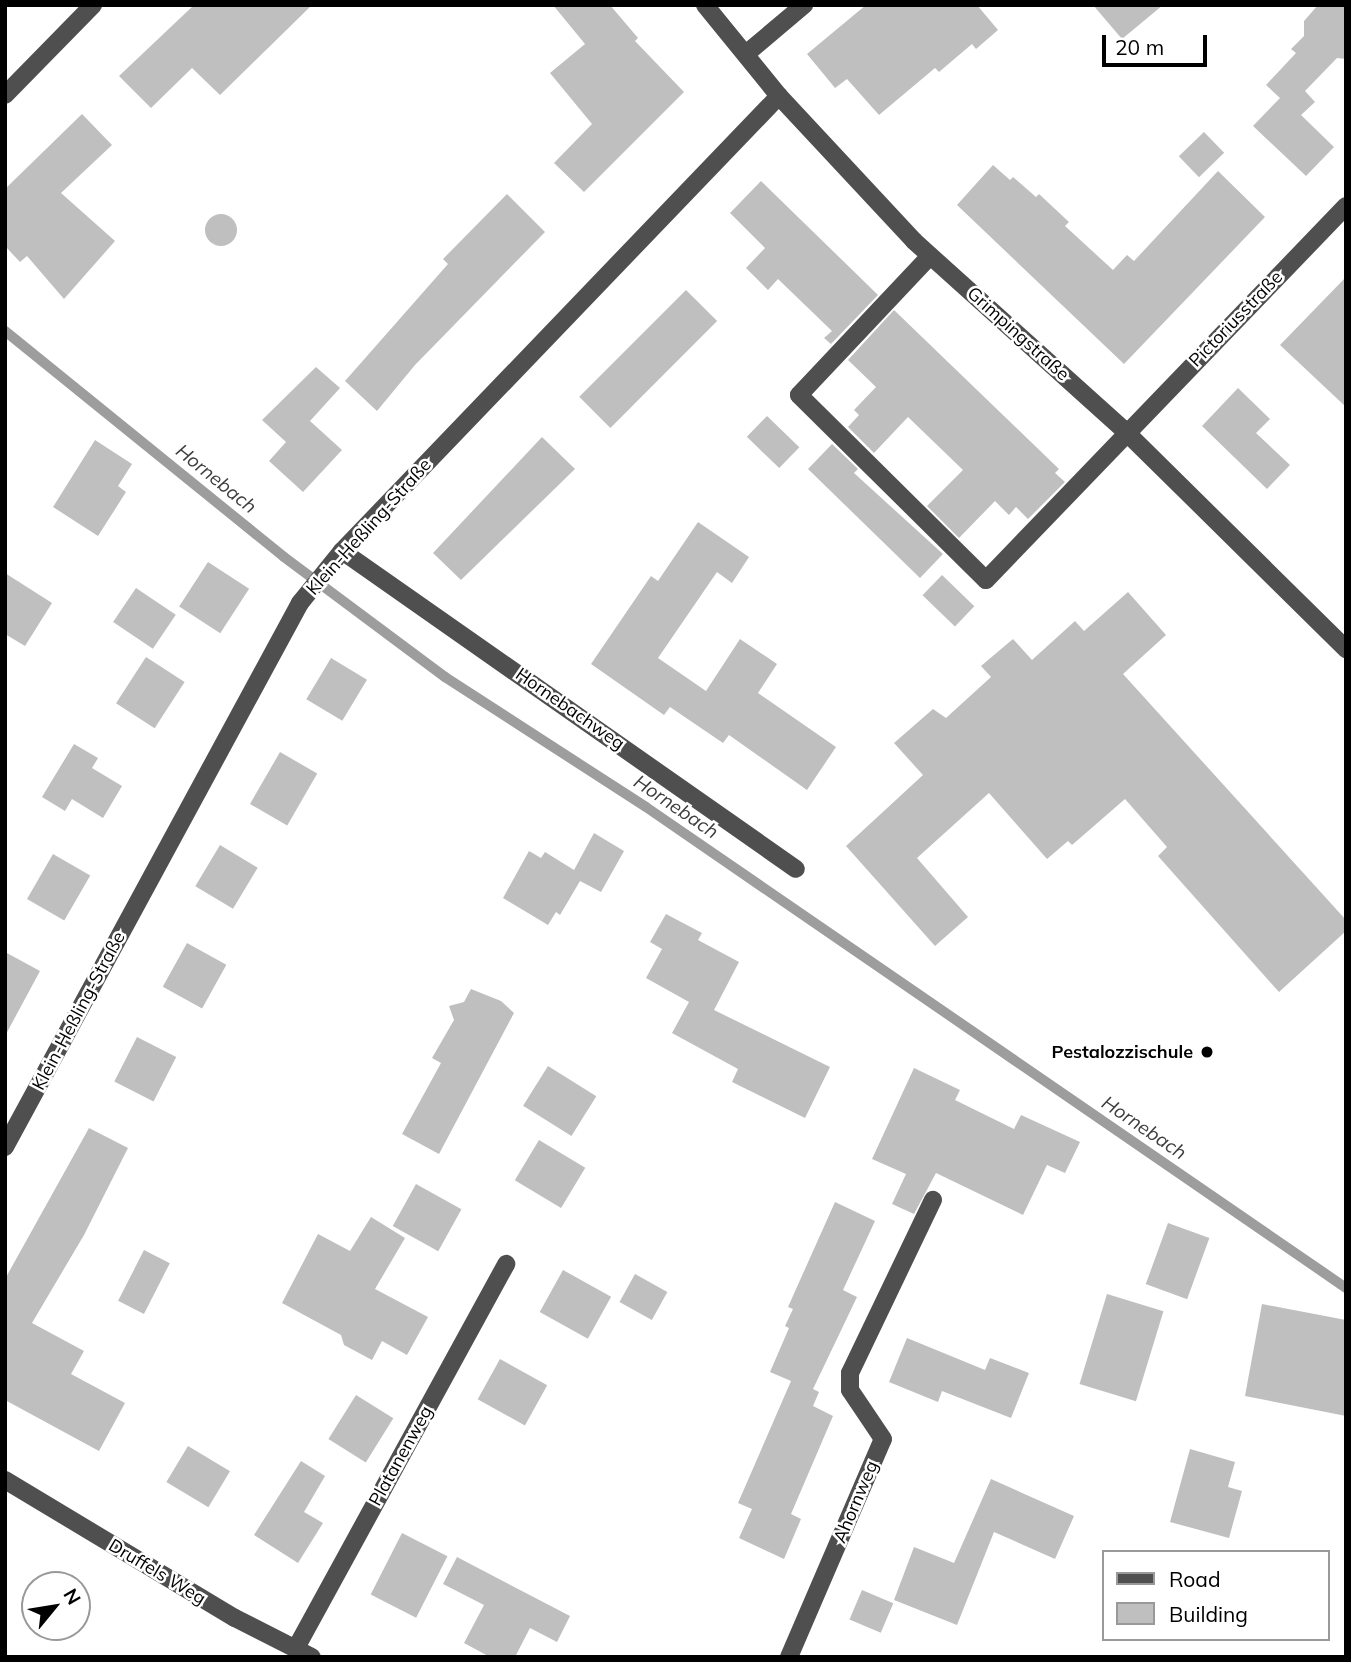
<!DOCTYPE html>
<html>
<head>
<meta charset="utf-8">
<style>
	body { margin:0 }
	#map { position:relative; width:1351px; height:1662px; overflow:hidden; background:#fff; font-family:Mulish,sans-serif }
	div>[style] { position:absolute }
	.stream>* { height:10px; margin:-5px; padding:0 5px; transform-origin:5px; border-radius:5px; background:#9d9d9d }
	.building>* { inset:0; background:#bfbfbf; transform-origin:0 0 }
	.round { border-radius:50% }
	.minor>* { height:18px; margin:-9px; padding:0 9px; transform-origin:9px; border-radius:9px; background:#4f4f4f }
	.dots>* { width:19px; height:19px; translate:-50% -50%; box-sizing:border-box; border:4px solid #fff; border-radius:50% }
	span { translate:-50% -50%; white-space:nowrap; text-align:center; line-height:1.15; -webkit-text-stroke:5px #fff; paint-order:stroke }
	.street-label { font-size:18px; color:#000 }
	.poi-label { font-size:18px; color:#000; font-weight:700 }
	.right { translate:-100% -50%; text-align:right }
	.water-label { font-size:19px; color:#3e3e3e; font-style:italic }
	.frame { position:absolute; inset:0; border:7px solid #000; pointer-events:none }
	.legend { position:absolute; left:1102px; top:1550px; width:228px; height:91px; box-sizing:border-box; background:#fff; border:2px solid #999; margin:0; padding:9px 12px; list-style:none; font-size:21px; color:#000 }
	.legend li { display:flex; align-items:center; gap:14px; height:35px }
	.legend b { width:35px; border:2px solid #999 }
	.north { position:absolute; left:21px; top:1571px; width:70px; height:70px; box-sizing:border-box; background:#fff; border:2px solid #999; border-radius:50%; rotate:60deg; font-size:19px; font-weight:700; line-height:28px; text-align:center; color:#000 }
	.north::after { content:''; display:block; margin:auto; width:24px; height:32px; background:#000; clip-path:polygon(50% 0,100% 100%,50% 72%,0 100%) }
	.scale { position:absolute; left:1102px; top:35px; width:105px; height:32px; box-sizing:border-box; border:4px solid #000; border-top:0; padding-left:9px; font-size:21px; line-height:24px; white-space:nowrap; color:#000; -webkit-text-stroke:5px #fff; paint-order:stroke }
</style>
</head>
<body>
<div id="map">
	<div class="stream">
		<div style="left:5px;top:331px;width:359px;rotate:39deg"></div>
		<div style="left:284px;top:557px;width:201px;rotate:36.7deg"></div>
		<div style="left:445px;top:677px;width:239px;rotate:32.9deg"></div>
		<div style="left:646px;top:807px;width:849px;rotate:34.49deg"></div>
	</div>
	<div class="building">
		<div style="clip-path:polygon(194px 5px,312px 5px,220px 95px,192px 68px,151px 108px,119px 76px)"></div>
		<div style="clip-path:polygon(553px 5px,610px 5px,638px 38px,635px 41px,684px 92px,584px 192px,554px 163px,592px 124px,550px 73px,585px 44px)"></div>
		<div style="clip-path:polygon(866px 5px,977px 5px,998px 30px,976px 49px,972px 44px,939px 72px,935px 68px,879px 115px,847px 79px,835px 88px,807px 54px)"></div>
		<div style="clip-path:polygon(1093px 5px,1163px 5px,1122px 39px)"></div>
		<div style="clip-path:polygon(1318px 5px,1346px 5px,1346px 59px,1337px 58px,1305px 91px,1315px 102px,1301px 115px,1334px 147px,1306px 176px,1253px 126px,1280px 98px,1266px 85px,1296px 53px,1291px 49px,1304px 36px,1304px 21px)"></div>
		<div style="clip-path:polygon(82px 114px,112px 145px,61px 193px,115px 241px,64px 299px,27px 256px,20px 262px,5px 246px,5px 189px)"></div>
		<div style="left:1204px;top:132px;width:29px;height:35px;rotate:46deg"></div>
		<div style="clip-path:polygon(993px 165px,1010px 180px,1013px 177px,1036px 197px,1039px 194px,1069px 222px,1065px 226px,1113px 270px,1127px 255px,1134px 261px,1218px 171px,1265px 217px,1124px 364px,957px 205px)"></div>
		<div style="clip-path:polygon(761px 181px,878px 295px,831px 344px,824px 338px,832px 331px,778px 279px,768px 290px,746px 268px,765px 248px,730px 213px)"></div>
		<div style="clip-path:polygon(507px 194px,545px 232px,415px 365px,377px 411px,345px 381px,448px 264px,443px 259px)"></div>
		<div class="round" style="left:205px;top:214px;width:32px;height:32px"></div>
		<div style="clip-path:polygon(1346px 277px,1346px 407px,1280px 345px)"></div>
		<div style="left:686px;top:290px;width:44px;height:151px;rotate:45deg"></div>
		<div style="clip-path:polygon(894px 310px,1059px 469px,1055px 473px,1065px 482px,1028px 519px,1016px 507px,1009px 515px,995px 501px,959px 538px,927px 506px,963px 470px,908px 417px,874px 453px,848px 427px,859px 415px,854px 410px,876px 387px,848px 360px)"></div>
		<div style="clip-path:polygon(316px 367px,340px 388px,310px 421px,342px 450px,303px 492px,269px 461px,286px 442px,262px 420px)"></div>
		<div style="clip-path:polygon(1238px 388px,1270px 419px,1256px 433px,1290px 465px,1267px 489px,1202px 426px)"></div>
		<div style="left:767px;top:416px;width:45px;height:29px;rotate:44deg"></div>
		<div style="clip-path:polygon(542px 437px,575px 469px,461px 580px,433px 553px)"></div>
		<div style="clip-path:polygon(95px 440px,132px 464px,118px 486px,126px 492px,98px 536px,53px 507px)"></div>
		<div style="clip-path:polygon(832px 444px,858px 469px,854px 473px,943px 554px,920px 578px,808px 469px)"></div>
		<div style="clip-path:polygon(698px 522px,749px 557px,732px 583px,717px 572px,658px 658px,706px 691px,740px 639px,777px 664px,758px 693px,836px 747px,807px 790px,729px 735px,723px 743px,670px 707px,664px 715px,591px 664px,651px 576px,658px 581px)"></div>
		<div style="left:208px;top:562px;width:49px;height:53px;rotate:33deg"></div>
		<div style="clip-path:polygon(5px 573px,52px 603px,25px 646px,5px 634px)"></div>
		<div style="left:942px;top:575px;width:45px;height:28px;rotate:44deg"></div>
		<div style="left:136px;top:588px;width:48px;height:41px;rotate:34deg"></div>
		<div style="clip-path:polygon(1128px 592px,1166px 635px,1123px 674px,1346px 920px,1346px 931px,1279px 992px,1158px 856px,1167px 847px,1125px 799px,1072px 845px,1068px 841px,1047px 859px,989px 793px,917px 858px,968px 917px,935px 946px,846px 846px,923px 775px,894px 743px,933px 709px,946px 718px,991px 677px,981px 666px,1013px 639px,1032px 660px,1075px 621px,1084px 631px)"></div>
		<div style="left:146px;top:657px;width:46px;height:55px;rotate:33deg"></div>
		<div style="left:331px;top:658px;width:42px;height:48px;rotate:31deg"></div>
		<div style="clip-path:polygon(74px 744px,98px 758px,92px 768px,122px 786px,103px 818px,72px 799px,65px 811px,42px 797px)"></div>
		<div style="left:280px;top:752px;width:43px;height:60px;rotate:30deg"></div>
		<div style="clip-path:polygon(594px 833px,624px 851px,601px 892px,580px 881px,560px 915px,556px 912px,548px 925px,503px 898px,529px 851px,541px 858px,545px 852px,574px 870px)"></div>
		<div style="left:220px;top:845px;width:44px;height:48px;rotate:31deg"></div>
		<div style="left:53px;top:854px;width:43px;height:52px;rotate:30deg"></div>
		<div style="clip-path:polygon(666px 914px,702px 933px,698px 940px,739px 962px,714px 1010px,830px 1067px,805px 1118px,732px 1082px,738px 1069px,672px 1033px,689px 1002px,646px 978px,662px 949px,650px 942px)"></div>
		<div style="left:187px;top:943px;width:45px;height:50px;rotate:29deg"></div>
		<div style="clip-path:polygon(5px 952px,40px 971px,5px 1036px)"></div>
		<div style="clip-path:polygon(471px 989px,501px 1001px,514px 1013px,439px 1154px,402px 1134px,441px 1063px,432px 1058px,454px 1020px,449px 1006px,464px 1002px)"></div>
		<div style="left:137px;top:1037px;width:44px;height:50px;rotate:27deg"></div>
		<div style="left:548px;top:1066px;width:57px;height:47px;rotate:32deg"></div>
		<div style="clip-path:polygon(914px 1068px,960px 1090px,955px 1100px,1014px 1129px,1021px 1115px,1080px 1142px,1065px 1173px,1047px 1165px,1023px 1215px,936px 1173px,914px 1214px,892px 1204px,906px 1174px,872px 1159px)"></div>
		<div style="clip-path:polygon(89px 1128px,128px 1148px,84px 1235px,32px 1323px,84px 1351px,71px 1374px,125px 1403px,99px 1451px,5px 1400px,5px 1279px)"></div>
		<div style="left:539px;top:1140px;width:54px;height:47px;rotate:31deg"></div>
		<div style="left:416px;top:1184px;width:52px;height:48px;rotate:29deg"></div>
		<div style="clip-path:polygon(835px 1202px,875px 1221px,843px 1290px,857px 1297px,813px 1389px,819px 1392px,813px 1406px,833px 1416px,791px 1514px,801px 1519px,784px 1559px,739px 1538px,752px 1509px,738px 1503px,791px 1381px,770px 1372px,789px 1328px,785px 1326px,793px 1309px,788px 1307px)"></div>
		<div style="clip-path:polygon(371px 1217px,405px 1238px,375px 1289px,428px 1317px,407px 1355px,382px 1341px,372px 1360px,344px 1345px,341px 1335px,282px 1303px,318px 1234px,350px 1251px)"></div>
		<div style="left:1168px;top:1223px;width:44px;height:65px;rotate:20deg"></div>
		<div style="left:144px;top:1250px;width:29px;height:57px;rotate:27deg"></div>
		<div style="left:563px;top:1270px;width:55px;height:48px;rotate:29deg"></div>
		<div style="left:635px;top:1274px;width:37px;height:32px;rotate:29deg"></div>
		<div style="left:1107px;top:1294px;width:59px;height:94px;rotate:17deg"></div>
		<div style="clip-path:polygon(1262px 1304px,1346px 1320px,1346px 1416px,1245px 1396px)"></div>
		<div style="clip-path:polygon(907px 1338px,985px 1370px,990px 1358px,1029px 1373px,1011px 1418px,942px 1391px,938px 1402px,889px 1382px)"></div>
		<div style="left:500px;top:1359px;width:54px;height:46px;rotate:29deg"></div>
		<div style="left:356px;top:1395px;width:44px;height:52px;rotate:32deg"></div>
		<div style="left:188px;top:1446px;width:49px;height:42px;rotate:31deg"></div>
		<div style="clip-path:polygon(1190px 1449px,1235px 1462px,1228px 1487px,1242px 1491px,1229px 1538px,1170px 1522px)"></div>
		<div style="clip-path:polygon(301px 1461px,325px 1476px,304px 1512px,323px 1523px,298px 1563px,254px 1535px)"></div>
		<div style="clip-path:polygon(991px 1479px,1074px 1516px,1055px 1559px,994px 1532px,957px 1625px,894px 1600px,914px 1547px,954px 1563px)"></div>
		<div style="left:402px;top:1533px;width:51px;height:69px;rotate:27deg"></div>
		<div style="clip-path:polygon(457px 1557px,570px 1616px,557px 1642px,530px 1628px,515px 1657px,490px 1657px,464px 1643px,484px 1605px,443px 1584px)"></div>
		<div style="left:862px;top:1590px;width:34px;height:32px;rotate:23deg"></div>
	</div>
	<div class="minor">
		<div style="left:705px;top:5px;width:117px;rotate:50.9deg"></div>
		<div style="left:779px;top:96px;width:198px;rotate:47deg"></div>
		<div style="left:914px;top:241px;width:287px;rotate:42deg"></div>
		<div style="left:1127px;top:433px;width:308px;rotate:44.6deg"></div>
		<div style="left:747px;top:53px;width:75px;rotate:-40.1deg"></div>
		<div style="left:5px;top:95px;width:126px;rotate:-45.6deg"></div>
		<div style="left:930px;top:256px;width:191px;rotate:133.3deg"></div>
		<div style="left:799px;top:395px;width:263px;rotate:44.7deg"></div>
		<div style="left:986px;top:580px;width:519px;rotate:-46.09deg"></div>
		<div style="left:342px;top:551px;width:554px;rotate:35.01deg"></div>
		<div style="left:5px;top:1147px;width:619px;rotate:-61.53deg"></div>
		<div style="left:300px;top:603px;width:67px;rotate:-51.1deg"></div>
		<div style="left:342px;top:551px;width:631px;rotate:-46.16deg"></div>
		<div style="left:5px;top:1480px;width:268px;rotate:31deg"></div>
		<div style="left:235px;top:1618px;width:86px;rotate:26.9deg"></div>
		<div style="left:296px;top:1648px;width:438px;rotate:-61.3deg"></div>
		<div style="left:789px;top:1657px;width:237px;rotate:-66.7deg"></div>
		<div style="left:883px;top:1439px;width:59px;rotate:-124deg"></div>
		<div style="left:850px;top:1390px;width:17px;rotate:-90deg"></div>
		<div style="left:850px;top:1373px;width:192px;rotate:-64.4deg"></div>
	</div>
	<div class="dots">
		<div style="left:1207px;top:1052px;background:#000"></div>
	</div>
	<div class="street-label">
		<span style="left:1236px;top:319px;rotate:-46deg">Pictoriusstraße</span>
		<span style="left:1018px;top:334px;rotate:42deg">Grimpingstraße</span>
		<span style="left:369px;top:527px;rotate:-48deg">Klein-Heßling-Straße</span>
		<span style="left:570px;top:709px;rotate:35deg">Hornebachweg</span>
		<span style="left:79px;top:1011px;rotate:-62deg">Klein-Heßling-Straße</span>
		<span style="left:401px;top:1456px;rotate:-61deg">Platanenweg</span>
		<span style="left:856px;top:1502px;rotate:-67deg">Ahornweg</span>
		<span style="left:157px;top:1572px;rotate:31deg">Druffels Weg</span>
	</div>
	<div class="poi-label">
		<span class="right" style="left:1193px;top:1052px">Pestalozzischule</span>
	</div>
	<div class="water-label">
		<span style="left:216px;top:479px;rotate:39deg">Hornebach</span>
		<span style="left:676px;top:807px;rotate:34deg">Hornebach</span>
		<span style="left:1144px;top:1128px;rotate:34deg">Hornebach</span>
	</div>
	<div class="frame"></div>
	<ul class="legend">
	<li><b style="height:9px;background:#4f4f4f"></b>Road</li>
	<li><b style="height:19px;background:#bfbfbf"></b>Building</li>
	</ul>
	<div class="north">N</div>
	<div class="scale">20 m</div>
</div>
</body>
</html>
